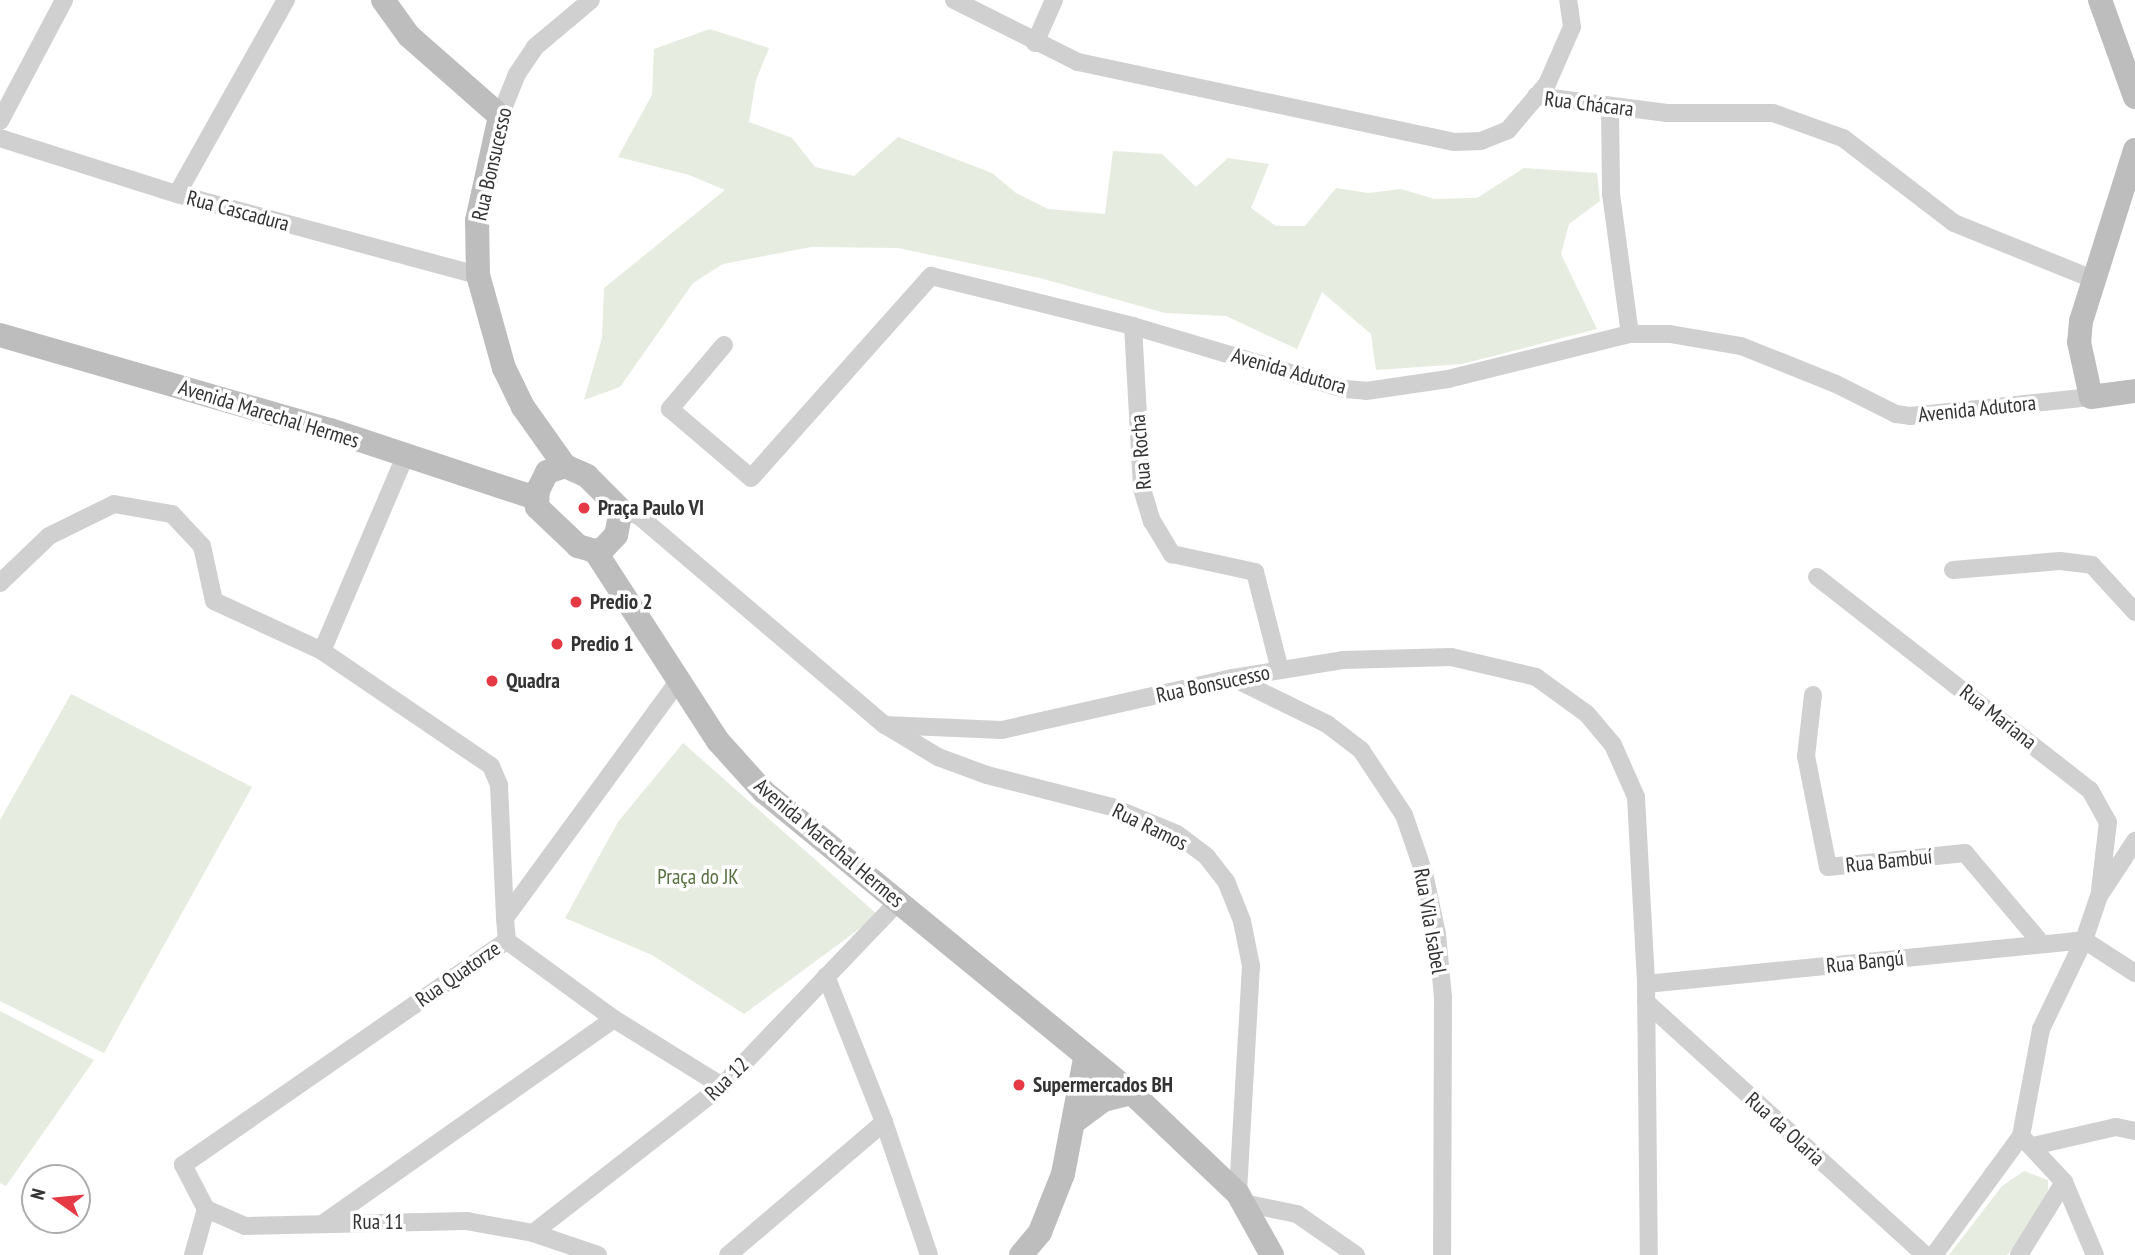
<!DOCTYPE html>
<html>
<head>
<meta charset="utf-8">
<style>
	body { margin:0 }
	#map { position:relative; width:2135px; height:1255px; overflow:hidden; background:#fff; font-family:"PT Sans Narrow",sans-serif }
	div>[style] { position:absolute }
	.green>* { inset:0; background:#e6ecdf }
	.street>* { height:18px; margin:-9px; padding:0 9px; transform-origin:9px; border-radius:9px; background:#d0d0d0 }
	.secondary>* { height:24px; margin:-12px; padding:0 12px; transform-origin:12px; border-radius:12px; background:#bdbdbd }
	.dots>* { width:19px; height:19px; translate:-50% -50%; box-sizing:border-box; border:4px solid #fff; border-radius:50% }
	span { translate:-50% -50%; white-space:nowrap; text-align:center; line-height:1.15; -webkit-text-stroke:7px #fff; paint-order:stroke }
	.street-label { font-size:21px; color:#333 }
	.poi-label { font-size:21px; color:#333; font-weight:700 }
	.left { translate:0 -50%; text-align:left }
	.park-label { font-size:21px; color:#56703f }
	.north { position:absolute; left:21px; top:1164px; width:70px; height:70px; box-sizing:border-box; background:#fff; border:2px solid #adadad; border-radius:50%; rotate:285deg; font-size:19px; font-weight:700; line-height:28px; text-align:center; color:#333 }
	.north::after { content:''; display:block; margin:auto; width:24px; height:32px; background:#e63946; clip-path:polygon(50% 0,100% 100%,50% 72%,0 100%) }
</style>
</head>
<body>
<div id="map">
	<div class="green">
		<div style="clip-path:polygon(710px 29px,769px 48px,756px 80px,749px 122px,792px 138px,815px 167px,854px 176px,898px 137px,992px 173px,1016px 193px,1048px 209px,1105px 214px,1113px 151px,1162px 154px,1196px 187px,1228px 158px,1269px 164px,1251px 208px,1276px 226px,1305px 226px,1336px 188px,1368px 193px,1401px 189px,1434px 199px,1477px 198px,1524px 168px,1597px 173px,1600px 201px,1569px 224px,1561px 254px,1597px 329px,1462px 364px,1376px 370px,1371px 334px,1322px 292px,1297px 349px,1226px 316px,1165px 313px,1040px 278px,898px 248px,811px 247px,723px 264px,693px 283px,620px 387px,584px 400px,602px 338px,604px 288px,725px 190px,689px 175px,618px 157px,652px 95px,654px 49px)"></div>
		<div style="clip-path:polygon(71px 694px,252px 787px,104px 1053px,0 1001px,0 820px)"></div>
		<div style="clip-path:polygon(683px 743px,878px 915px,744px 1014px,652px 955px,565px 918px,618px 822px)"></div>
		<div style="clip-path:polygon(0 1011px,94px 1060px,6px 1186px,0 1183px)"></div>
		<div style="clip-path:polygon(2024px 1171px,2048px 1180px,2048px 1192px,2033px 1225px,2007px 1255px,1949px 1255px,2002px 1186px)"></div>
	</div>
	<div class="street">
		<div style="left:954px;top:0;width:139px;rotate:26.6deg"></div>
		<div style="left:1078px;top:62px;width:384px;rotate:12deg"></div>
		<div style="left:1454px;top:142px;width:27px;rotate:-2deg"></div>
		<div style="left:1481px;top:141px;width:29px;rotate:-22deg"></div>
		<div style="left:1508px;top:130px;width:60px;rotate:-49.7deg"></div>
		<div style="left:1547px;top:84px;width:62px;rotate:-66.3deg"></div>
		<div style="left:1572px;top:27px;width:27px;rotate:-98deg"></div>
		<div style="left:1035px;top:43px;width:47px;rotate:-66.2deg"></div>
		<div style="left:1536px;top:96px;width:132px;rotate:7.4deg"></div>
		<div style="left:1667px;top:113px;width:106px"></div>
		<div style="left:1773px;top:113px;width:74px;rotate:19.7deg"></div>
		<div style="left:1843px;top:138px;width:140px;rotate:37.4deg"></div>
		<div style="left:1954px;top:223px;width:152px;rotate:22deg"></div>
		<div style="left:1610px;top:106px;width:88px;rotate:89.3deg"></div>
		<div style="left:1611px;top:194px;width:141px;rotate:82.3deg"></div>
		<div style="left:500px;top:116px;width:45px;rotate:-68deg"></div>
		<div style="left:517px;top:74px;width:32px;rotate:-56deg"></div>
		<div style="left:535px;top:47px;width:73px;rotate:-40deg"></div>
		<div style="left:0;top:121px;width:137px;rotate:-62.1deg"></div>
		<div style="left:0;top:138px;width:186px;rotate:17.6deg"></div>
		<div style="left:177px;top:194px;width:312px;rotate:15.1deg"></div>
		<div style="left:177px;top:194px;width:223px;rotate:-60.7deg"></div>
		<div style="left:1133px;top:326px;width:163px;rotate:86.8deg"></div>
		<div style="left:1142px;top:489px;width:34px;rotate:73deg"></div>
		<div style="left:1152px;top:521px;width:39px;rotate:59deg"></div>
		<div style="left:1172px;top:554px;width:85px;rotate:12.2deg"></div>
		<div style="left:1255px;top:572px;width:101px;rotate:75.7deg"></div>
		<div style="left:724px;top:345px;width:84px;rotate:130.2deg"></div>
		<div style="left:670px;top:409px;width:106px;rotate:40.4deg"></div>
		<div style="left:751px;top:478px;width:271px;rotate:-48.3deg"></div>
		<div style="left:931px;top:276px;width:208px;rotate:13.9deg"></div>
		<div style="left:1133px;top:326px;width:221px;rotate:16.6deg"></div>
		<div style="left:1345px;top:389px;width:21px;rotate:5deg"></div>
		<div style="left:1366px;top:391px;width:83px;rotate:-8.3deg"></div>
		<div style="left:1448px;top:379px;width:187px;rotate:-13.9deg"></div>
		<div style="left:1630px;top:334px;width:40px"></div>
		<div style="left:1670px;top:334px;width:72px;rotate:9.6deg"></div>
		<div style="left:1741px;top:346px;width:102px;rotate:21.8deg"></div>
		<div style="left:1836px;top:384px;width:67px;rotate:26.6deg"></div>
		<div style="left:1896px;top:414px;width:14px;rotate:8deg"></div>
		<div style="left:1910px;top:416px;width:182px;rotate:-6deg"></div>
		<div style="left:621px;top:510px;width:19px;rotate:18deg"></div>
		<div style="left:639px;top:516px;width:323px;rotate:40.4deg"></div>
		<div style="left:885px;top:725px;width:62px;rotate:31.1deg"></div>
		<div style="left:938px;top:757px;width:52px;rotate:20.2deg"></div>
		<div style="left:987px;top:775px;width:129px;rotate:14.4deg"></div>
		<div style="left:1112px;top:807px;width:70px;rotate:22.6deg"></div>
		<div style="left:1177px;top:834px;width:38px;rotate:37deg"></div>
		<div style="left:1207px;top:857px;width:31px;rotate:52deg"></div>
		<div style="left:1226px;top:881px;width:43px;rotate:68.2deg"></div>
		<div style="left:1242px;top:921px;width:46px;rotate:78.7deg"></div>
		<div style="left:1251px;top:966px;width:228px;rotate:93.3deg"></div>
		<div style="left:1953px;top:570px;width:107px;rotate:-4.8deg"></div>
		<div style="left:2060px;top:561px;width:32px;rotate:7deg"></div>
		<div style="left:2092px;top:565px;width:64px;rotate:47.5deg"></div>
		<div style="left:1817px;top:577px;width:346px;rotate:38deg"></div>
		<div style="left:2090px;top:790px;width:37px;rotate:61deg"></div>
		<div style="left:2108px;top:822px;width:68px;rotate:96.7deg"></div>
		<div style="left:0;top:583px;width:68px;rotate:-43.8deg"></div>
		<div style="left:49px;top:536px;width:72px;rotate:-26.2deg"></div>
		<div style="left:114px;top:504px;width:59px;rotate:9.8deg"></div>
		<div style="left:172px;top:514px;width:44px;rotate:46.8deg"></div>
		<div style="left:202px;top:546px;width:56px;rotate:77.7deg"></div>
		<div style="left:214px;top:601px;width:119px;rotate:24.8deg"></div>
		<div style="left:322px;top:651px;width:204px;rotate:34.2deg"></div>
		<div style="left:491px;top:766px;width:21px;rotate:67deg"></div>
		<div style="left:499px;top:785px;width:133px;rotate:87.4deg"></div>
		<div style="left:322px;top:651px;width:212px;rotate:-66.9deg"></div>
		<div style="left:1233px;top:678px;width:105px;rotate:26.1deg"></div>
		<div style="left:1327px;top:724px;width:43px;rotate:37.4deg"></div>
		<div style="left:1361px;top:750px;width:78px;rotate:56.5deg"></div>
		<div style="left:1404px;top:815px;width:61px;rotate:71deg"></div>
		<div style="left:1424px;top:873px;width:62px;rotate:78deg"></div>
		<div style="left:1437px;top:934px;width:64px;rotate:84.6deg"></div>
		<div style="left:1443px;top:998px;width:257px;rotate:90.2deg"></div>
		<div style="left:1813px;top:695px;width:61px;rotate:96.5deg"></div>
		<div style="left:1806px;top:756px;width:113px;rotate:78.8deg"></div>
		<div style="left:1828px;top:867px;width:138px;rotate:-5.8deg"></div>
		<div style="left:1965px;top:853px;width:118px;rotate:49.8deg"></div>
		<div style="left:885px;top:725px;width:117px;rotate:2.4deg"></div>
		<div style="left:1002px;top:730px;width:237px;rotate:-12.7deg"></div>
		<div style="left:1233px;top:678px;width:111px;rotate:-9.3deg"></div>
		<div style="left:1343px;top:660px;width:108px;rotate:-1.6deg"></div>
		<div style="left:1451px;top:657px;width:87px;rotate:13.2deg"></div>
		<div style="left:1536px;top:677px;width:63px;rotate:36deg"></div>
		<div style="left:1587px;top:714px;width:40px;rotate:50deg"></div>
		<div style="left:1613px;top:745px;width:57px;rotate:66.1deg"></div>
		<div style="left:1636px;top:797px;width:187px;rotate:86.9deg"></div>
		<div style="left:1646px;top:984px;width:271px;rotate:89.4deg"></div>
		<div style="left:2084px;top:940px;width:61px;rotate:32.9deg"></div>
		<div style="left:507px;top:941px;width:132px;rotate:36.1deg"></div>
		<div style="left:614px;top:1019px;width:127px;rotate:31.8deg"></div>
		<div style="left:826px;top:976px;width:157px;rotate:68.3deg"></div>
		<div style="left:884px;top:1122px;width:140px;rotate:71.3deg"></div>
		<div style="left:1646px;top:984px;width:440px;rotate:-5.7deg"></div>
		<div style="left:1646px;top:1002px;width:377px;rotate:42.2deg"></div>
		<div style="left:2021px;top:1136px;width:63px;rotate:46.9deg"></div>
		<div style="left:2064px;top:1182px;width:79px;rotate:67deg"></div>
		<div style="left:2033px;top:1146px;width:85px;rotate:-12.9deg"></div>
		<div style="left:2116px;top:1127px;width:19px;rotate:12deg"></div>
		<div style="left:1243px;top:1203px;width:55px;rotate:11.5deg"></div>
		<div style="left:1297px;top:1214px;width:72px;rotate:34.8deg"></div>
		<div style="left:325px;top:1222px;width:353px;rotate:-35.1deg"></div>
		<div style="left:533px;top:1233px;width:239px;rotate:-37.9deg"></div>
		<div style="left:722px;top:1086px;width:256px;rotate:-46.3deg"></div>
		<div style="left:193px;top:1255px;width:48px;rotate:-74.2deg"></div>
		<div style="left:598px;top:1255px;width:69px;rotate:-161.3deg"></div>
		<div style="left:533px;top:1233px;width:67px;rotate:-169.7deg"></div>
		<div style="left:467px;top:1221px;width:222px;rotate:178.7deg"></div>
		<div style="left:245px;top:1226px;width:43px;rotate:-156.4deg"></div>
		<div style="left:206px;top:1209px;width:50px;rotate:-117.6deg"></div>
		<div style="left:183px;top:1165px;width:394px;rotate:-34.7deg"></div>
		<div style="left:507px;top:941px;width:23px;rotate:-95deg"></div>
		<div style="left:505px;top:918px;width:296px;rotate:-53.8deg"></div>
		<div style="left:728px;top:1255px;width:205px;rotate:-40.4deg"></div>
		<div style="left:1934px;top:1255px;width:147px;rotate:-53.8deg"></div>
		<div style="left:2021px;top:1136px;width:109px;rotate:-79.4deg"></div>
		<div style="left:2041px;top:1029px;width:99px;rotate:-64.2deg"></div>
		<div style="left:2084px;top:940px;width:46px;rotate:-71.2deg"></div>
		<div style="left:2099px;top:896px;width:66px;rotate:-56.8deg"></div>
		<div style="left:2019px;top:1255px;width:86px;rotate:-58.3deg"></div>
	</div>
	<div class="secondary">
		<div style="left:383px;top:0;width:44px;rotate:54.2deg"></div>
		<div style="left:409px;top:36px;width:121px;rotate:41.3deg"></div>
		<div style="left:500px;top:116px;width:107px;rotate:102.4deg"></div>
		<div style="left:477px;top:221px;width:54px;rotate:88.9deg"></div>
		<div style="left:478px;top:275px;width:97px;rotate:74.4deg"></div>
		<div style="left:504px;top:368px;width:43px;rotate:64deg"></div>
		<div style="left:523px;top:407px;width:72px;rotate:54.6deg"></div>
		<div style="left:2100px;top:0;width:103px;rotate:70.2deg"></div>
		<div style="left:2135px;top:150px;width:179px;rotate:107.5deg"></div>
		<div style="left:2081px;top:321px;width:21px;rotate:95deg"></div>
		<div style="left:2079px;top:342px;width:56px;rotate:77.7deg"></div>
		<div style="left:2091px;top:397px;width:44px;rotate:-7.8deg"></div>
		<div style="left:0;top:335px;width:343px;rotate:16.1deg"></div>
		<div style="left:330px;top:430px;width:217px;rotate:18.3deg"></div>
		<div style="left:565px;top:466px;width:24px;rotate:24deg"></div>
		<div style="left:587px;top:476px;width:48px;rotate:45deg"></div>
		<div style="left:621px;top:510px;width:25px;rotate:101deg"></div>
		<div style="left:616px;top:535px;width:19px;rotate:133deg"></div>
		<div style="left:603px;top:549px;width:8px;rotate:166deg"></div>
		<div style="left:595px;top:551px;width:18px;rotate:-164deg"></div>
		<div style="left:578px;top:546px;width:57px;rotate:-136.4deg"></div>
		<div style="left:537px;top:507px;width:17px;rotate:-87deg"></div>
		<div style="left:538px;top:490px;width:20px;rotate:-63deg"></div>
		<div style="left:547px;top:472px;width:19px;rotate:-18deg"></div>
		<div style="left:595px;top:551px;width:226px;rotate:57.1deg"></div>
		<div style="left:718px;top:741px;width:69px;rotate:48deg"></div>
		<div style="left:764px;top:792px;width:475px;rotate:39.3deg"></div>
		<div style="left:1132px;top:1093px;width:146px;rotate:43.6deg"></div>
		<div style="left:1238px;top:1194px;width:70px;rotate:60.9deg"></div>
		<div style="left:1074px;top:1122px;width:36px;rotate:-37deg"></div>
		<div style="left:1103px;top:1100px;width:30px;rotate:-14deg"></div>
		<div style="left:1021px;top:1255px;width:30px;rotate:-50deg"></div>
		<div style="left:1040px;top:1232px;width:62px;rotate:-68.4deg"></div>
		<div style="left:1063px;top:1174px;width:117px;rotate:-79.2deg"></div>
	</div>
	<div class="dots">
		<div style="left:584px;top:508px;background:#e63946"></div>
		<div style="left:576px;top:602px;background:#e63946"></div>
		<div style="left:557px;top:644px;background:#e63946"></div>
		<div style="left:492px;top:681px;background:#e63946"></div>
		<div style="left:1019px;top:1085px;background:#e63946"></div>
	</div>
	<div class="street-label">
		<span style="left:1589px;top:104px;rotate:7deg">Rua Chácara</span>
		<span style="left:492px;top:164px;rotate:-77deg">Rua Bonsucesso</span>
		<span style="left:238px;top:211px;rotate:15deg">Rua Cascadura</span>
		<span style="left:1289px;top:371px;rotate:16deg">Avenida Adutora</span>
		<span style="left:1977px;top:409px;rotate:-6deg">Avenida Adutora</span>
		<span style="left:269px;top:414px;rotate:17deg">Avenida Marechal Hermes</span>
		<span style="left:1141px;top:452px;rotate:-95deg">Rua Rocha</span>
		<span style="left:1213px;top:684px;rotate:-12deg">Rua Bonsucesso</span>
		<span style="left:1998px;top:717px;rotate:38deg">Rua Mariana</span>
		<span style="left:1150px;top:827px;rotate:26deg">Rua Ramos</span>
		<span style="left:829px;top:843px;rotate:40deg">Avenida Marechal Hermes</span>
		<span style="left:1889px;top:861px;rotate:-6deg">Rua Bambuí</span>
		<span style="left:1430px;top:921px;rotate:80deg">Rua Vila Isabel</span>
		<span style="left:1865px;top:962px;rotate:-6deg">Rua Bangú</span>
		<span style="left:458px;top:974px;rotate:-35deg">Rua Quatorze</span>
		<span style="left:727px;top:1079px;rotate:-44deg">Rua 12</span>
		<span style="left:1785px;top:1129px;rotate:42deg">Rua da Olaria</span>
		<span style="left:378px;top:1222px">Rua 11</span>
	</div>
	<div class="poi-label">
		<span class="left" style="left:598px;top:508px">Praça Paulo VI</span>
		<span class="left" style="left:590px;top:602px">Predio 2</span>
		<span class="left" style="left:571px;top:644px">Predio 1</span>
		<span class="left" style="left:506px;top:681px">Quadra</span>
		<span class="left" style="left:1033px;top:1085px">Supermercados BH</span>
	</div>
	<div class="park-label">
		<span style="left:698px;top:877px">Praça do JK</span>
	</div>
	<div class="north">N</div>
</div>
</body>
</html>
